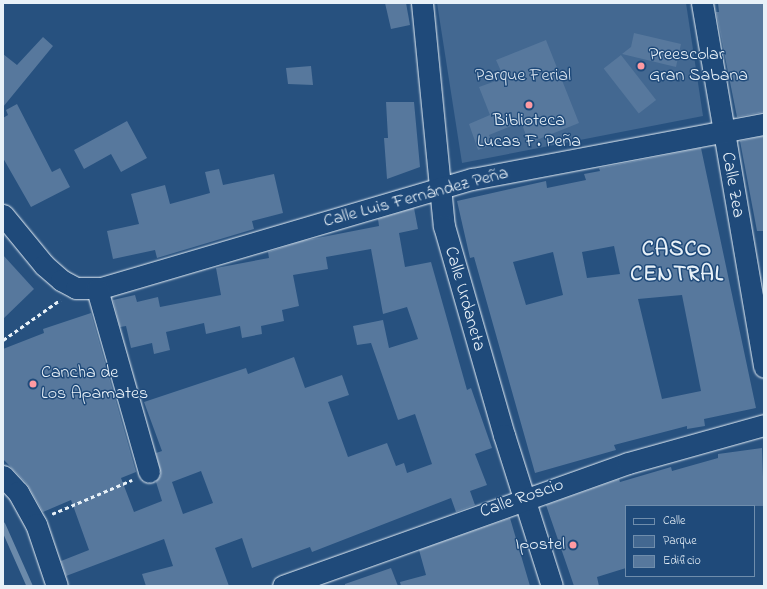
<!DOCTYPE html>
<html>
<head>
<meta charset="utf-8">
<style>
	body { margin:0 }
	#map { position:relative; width:767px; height:589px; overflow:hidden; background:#27517f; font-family:"Indie Flower",sans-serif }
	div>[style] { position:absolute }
	.green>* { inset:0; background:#436891 }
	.stream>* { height:5.5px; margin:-2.75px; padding:0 2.75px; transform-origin:2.75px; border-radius:2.75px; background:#6b8aaa }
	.building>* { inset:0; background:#57789d; transform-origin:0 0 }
	.path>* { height:2.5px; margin-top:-1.25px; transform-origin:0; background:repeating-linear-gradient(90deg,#e8f1f8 0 4px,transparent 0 7px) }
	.roads { filter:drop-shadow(0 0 1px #e8f1f8) drop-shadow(0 0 1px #e8f1f8) }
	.minor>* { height:21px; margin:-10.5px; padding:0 10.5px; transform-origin:10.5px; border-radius:10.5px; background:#1f4a7a }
	.dots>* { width:11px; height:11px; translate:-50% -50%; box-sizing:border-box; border:2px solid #1f4a7a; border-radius:50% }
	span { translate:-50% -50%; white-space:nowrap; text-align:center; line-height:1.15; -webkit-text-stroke:3px #1f4a7a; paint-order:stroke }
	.poi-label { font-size:18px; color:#e8f1f8 }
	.left { translate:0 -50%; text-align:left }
	.right { translate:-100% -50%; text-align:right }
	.park-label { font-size:18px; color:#d8e3ee }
	.street-label { font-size:18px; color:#e8f1f8 }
	.district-label { font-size:22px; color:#e8f1f8; font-weight:700; letter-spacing:1px }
	.frame { position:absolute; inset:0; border:4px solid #e8f1f8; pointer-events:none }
	.legend { position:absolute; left:625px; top:505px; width:130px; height:72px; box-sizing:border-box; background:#1f4a7a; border:1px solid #6f8dac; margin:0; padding:5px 7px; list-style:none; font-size:12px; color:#e8f1f8 }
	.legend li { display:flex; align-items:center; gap:8px; height:20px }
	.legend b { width:20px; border:1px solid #6f8dac }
</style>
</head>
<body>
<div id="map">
	<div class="green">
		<div style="clip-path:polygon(437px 3px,686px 3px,703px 116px,462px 163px)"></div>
	</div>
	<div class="stream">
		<div style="left:3px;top:525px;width:67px;rotate:66.1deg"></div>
	</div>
	<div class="building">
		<div style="clip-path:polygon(385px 3px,406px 3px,410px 25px,391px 29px)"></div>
		<div style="clip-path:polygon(718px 3px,764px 3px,764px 112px,737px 117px,716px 12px,719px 12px)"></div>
		<div style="clip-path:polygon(634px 33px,681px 44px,676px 67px,622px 54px,631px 47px)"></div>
		<div style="clip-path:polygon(43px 37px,53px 46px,3px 107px,3px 54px,17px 65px)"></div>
		<div style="clip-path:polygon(546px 40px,579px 123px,529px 143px,521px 122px,489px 135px,493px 144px,478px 150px,469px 124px,490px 115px,479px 87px,504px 78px,496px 60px)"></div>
		<div style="left:621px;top:55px;width:57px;height:22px;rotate:52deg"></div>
		<div style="clip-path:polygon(311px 66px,313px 85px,288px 84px,286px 68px)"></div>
		<div style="clip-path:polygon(386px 102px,414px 102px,420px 167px,387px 179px,384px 138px,388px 138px)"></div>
		<div style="clip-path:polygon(17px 104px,52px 172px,60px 168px,70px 187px,31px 207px,3px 158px,3px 118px,8px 115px,6px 110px)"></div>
		<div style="clip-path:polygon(127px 121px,147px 158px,121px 172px,111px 154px,84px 169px,74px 150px)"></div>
		<div style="clip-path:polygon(764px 136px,764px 231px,757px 231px,740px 141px)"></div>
		<div style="clip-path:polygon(evenodd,701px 148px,756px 408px,704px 419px,705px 426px,687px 429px,687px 426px,614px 445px,616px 450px,535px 473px,474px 257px,470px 258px,457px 201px,546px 181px,547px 188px,586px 180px,584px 174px,600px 171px,599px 168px,701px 148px,614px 246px,620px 274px,587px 278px,582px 252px,614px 246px,701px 148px,553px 252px,563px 295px,526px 305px,513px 262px,553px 252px,701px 148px,682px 295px,701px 391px,662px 399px,638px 299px,682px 295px)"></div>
		<div style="clip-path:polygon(219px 169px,223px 185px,274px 174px,283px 213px,252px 221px,254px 229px,157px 258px,155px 250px,113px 259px,107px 231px,139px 224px,131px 194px,165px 185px,170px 204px,210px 193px,205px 172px)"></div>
		<div style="clip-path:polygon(evenodd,414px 208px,418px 229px,399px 233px,405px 267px,431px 262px,467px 390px,471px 388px,492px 448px,475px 454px,487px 485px,470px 491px,475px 505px,456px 512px,451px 498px,312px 552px,310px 547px,252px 568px,242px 538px,215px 548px,229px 586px,146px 586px,142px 574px,173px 566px,164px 539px,66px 576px,61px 561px,89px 550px,71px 500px,43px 512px,27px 484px,3px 459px,3px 349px,44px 333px,43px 329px,91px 313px,136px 472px,121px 478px,134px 512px,162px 501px,156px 482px,161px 475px,156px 453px,162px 451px,144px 402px,246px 368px,248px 374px,294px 357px,305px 388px,342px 375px,349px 395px,328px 402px,348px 457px,387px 443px,396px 466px,404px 463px,407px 473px,432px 464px,415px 414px,398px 420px,371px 343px,357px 345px,353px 326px,383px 320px,389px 348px,418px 339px,407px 307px,383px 314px,371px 249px,326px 257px,328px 269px,293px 275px,299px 306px,282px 310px,284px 321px,261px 326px,262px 334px,242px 338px,240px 326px,206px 334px,204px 323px,166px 332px,170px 350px,154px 354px,152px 343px,131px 348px,126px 326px,120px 327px,113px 300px,135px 295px,137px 302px,158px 297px,160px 307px,221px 295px,216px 268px,269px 258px,268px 252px,302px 241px,379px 226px,378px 219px,414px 208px,201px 471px,213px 503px,183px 514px,172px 482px,201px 471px)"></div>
		<div style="clip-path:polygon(3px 255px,34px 289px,3px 319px)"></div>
		<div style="clip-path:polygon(762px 448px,764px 506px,626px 506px,626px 568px,597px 577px,599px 586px,574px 586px,546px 505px,619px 479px,620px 482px,671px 467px,672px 471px,718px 458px,718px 454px)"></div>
		<div style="clip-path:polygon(510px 518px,530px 586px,401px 586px,400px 582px,426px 575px,419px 550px)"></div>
		<div style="clip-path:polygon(391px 568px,398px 586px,345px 586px,345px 584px)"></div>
	</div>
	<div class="path">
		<div style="left:3px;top:340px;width:70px;rotate:-35.1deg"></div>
		<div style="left:52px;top:514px;width:87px;rotate:-23deg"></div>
	</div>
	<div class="roads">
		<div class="minor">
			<div style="left:422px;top:3px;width:224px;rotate:84.4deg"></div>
			<div style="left:444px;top:226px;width:217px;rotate:74deg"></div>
			<div style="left:504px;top:435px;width:158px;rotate:72.4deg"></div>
			<div style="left:702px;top:3px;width:369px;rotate:80.3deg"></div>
			<div style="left:3px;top:215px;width:65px;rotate:50.6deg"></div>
			<div style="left:44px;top:265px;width:23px;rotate:41deg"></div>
			<div style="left:61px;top:280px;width:17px;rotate:28deg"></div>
			<div style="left:76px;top:288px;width:25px"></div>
			<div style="left:101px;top:288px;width:387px;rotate:-16.4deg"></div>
			<div style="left:472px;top:179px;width:297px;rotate:-10.7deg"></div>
			<div style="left:97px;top:289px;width:190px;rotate:74.1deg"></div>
			<div style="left:3px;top:476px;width:22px;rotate:47deg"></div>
			<div style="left:18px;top:492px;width:37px;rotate:61deg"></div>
			<div style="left:36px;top:524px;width:65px;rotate:71.3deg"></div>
			<div style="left:283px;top:586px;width:366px;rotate:-19.6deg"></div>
			<div style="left:628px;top:463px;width:141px;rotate:-15.6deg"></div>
		</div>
	</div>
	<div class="dots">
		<div style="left:641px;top:66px;background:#ff9aa2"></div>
		<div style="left:529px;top:105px;background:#ff9aa2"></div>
		<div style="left:33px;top:384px;background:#ff9aa2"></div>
		<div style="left:573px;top:545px;background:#ff9aa2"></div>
	</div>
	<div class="poi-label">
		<span class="left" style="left:649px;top:66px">Preescolar<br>Gran Sabana</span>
		<span style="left:529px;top:132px">Biblioteca<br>Lucas F. Peña</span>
		<span class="left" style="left:41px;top:384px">Cancha de<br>Los Apamates</span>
		<span class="right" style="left:565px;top:545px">Ipostel</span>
	</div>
	<div class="park-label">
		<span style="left:523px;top:76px">Parque Ferial</span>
	</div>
	<div class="street-label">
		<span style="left:732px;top:185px;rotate:80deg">Calle Zea</span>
		<span style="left:416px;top:198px;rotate:-15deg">Calle Luis Fernández Peña</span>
		<span style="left:464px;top:299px;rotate:74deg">Calle Urdaneta</span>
		<span style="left:522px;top:499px;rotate:-19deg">Calle Roscio</span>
	</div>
	<div class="district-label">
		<span style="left:677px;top:263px">CASCO<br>CENTRAL</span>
	</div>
	<div class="frame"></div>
	<ul class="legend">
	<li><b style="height:5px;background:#1f4a7a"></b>Calle</li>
	<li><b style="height:11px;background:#436891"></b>Parque</li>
	<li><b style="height:11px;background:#57789d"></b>Edificio</li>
	</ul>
</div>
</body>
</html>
